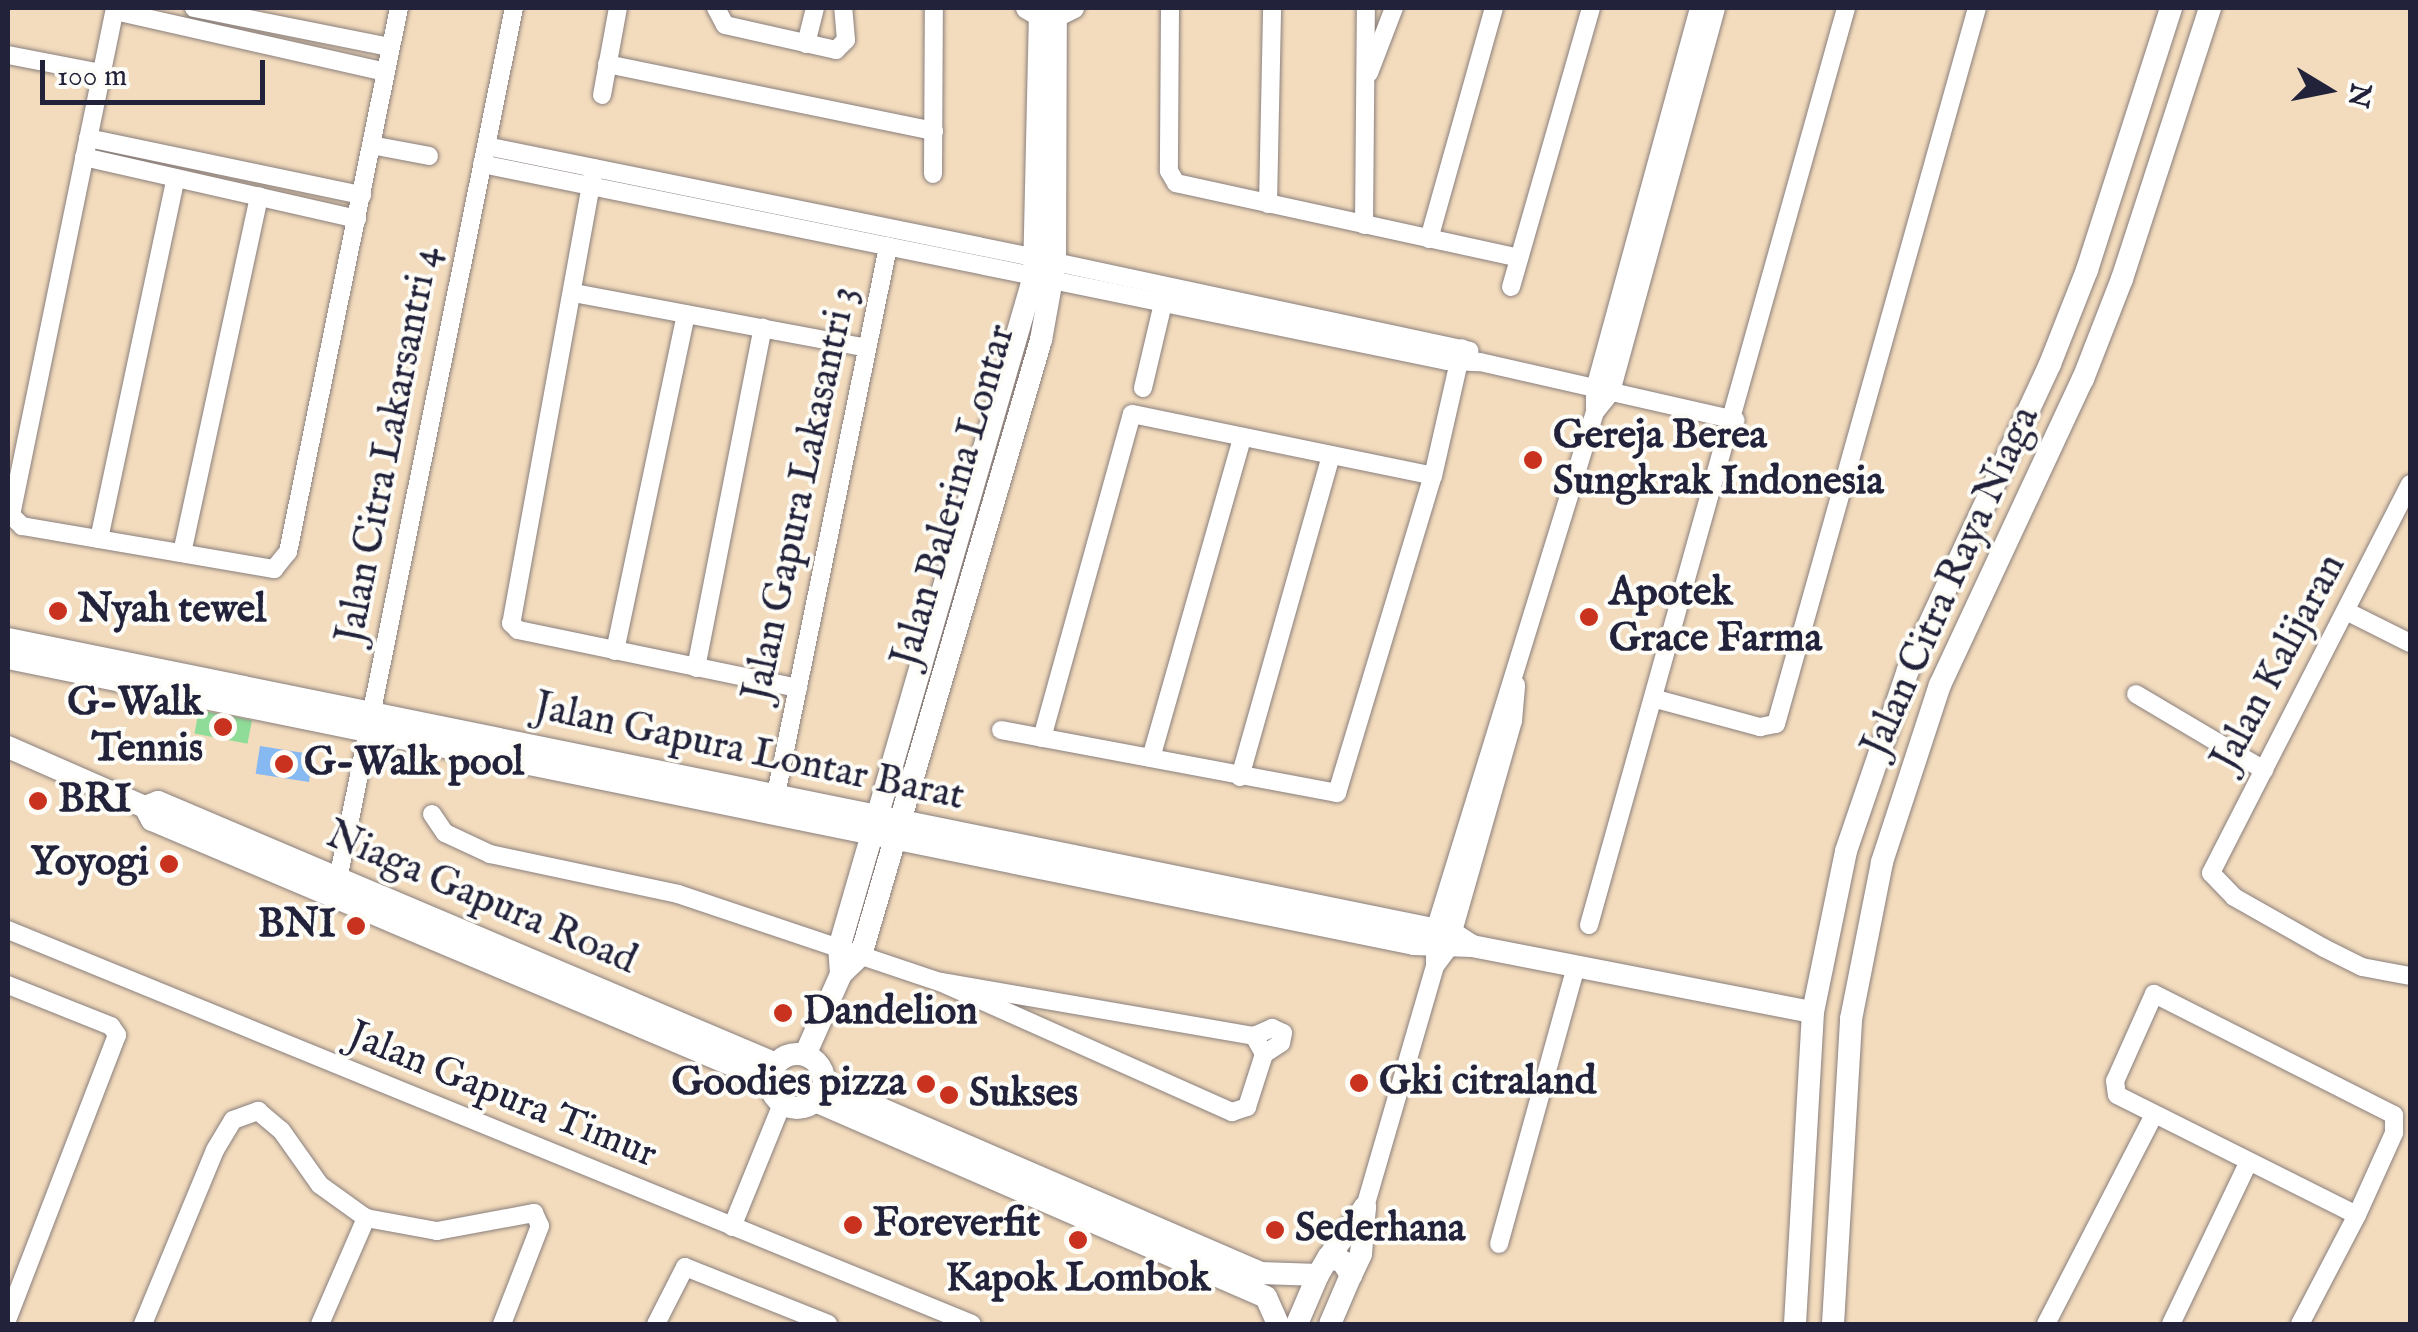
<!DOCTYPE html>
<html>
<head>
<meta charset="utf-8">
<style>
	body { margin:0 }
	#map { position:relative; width:2418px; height:1332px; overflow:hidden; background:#f3dcbd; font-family:"IM FELL English",serif }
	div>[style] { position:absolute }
	.green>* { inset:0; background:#8fdb98; transform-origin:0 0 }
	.water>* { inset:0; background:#86b8f2; transform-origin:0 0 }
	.roads { filter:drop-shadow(0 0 2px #8a7f7c) drop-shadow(0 0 2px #8a7f7c) }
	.minor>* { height:18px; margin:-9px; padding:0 9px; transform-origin:9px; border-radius:9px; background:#fff }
	.tertiary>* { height:22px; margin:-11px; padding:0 11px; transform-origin:11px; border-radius:11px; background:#fff }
	.tertiary>.ring { margin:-11px; padding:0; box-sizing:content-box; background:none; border:22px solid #fff; border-radius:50% }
	.dots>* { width:28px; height:28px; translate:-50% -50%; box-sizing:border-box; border:5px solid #fdfcf7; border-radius:50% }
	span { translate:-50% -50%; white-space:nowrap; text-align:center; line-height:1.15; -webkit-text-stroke:8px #fdfcf7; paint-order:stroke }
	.poi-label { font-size:40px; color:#22223b; font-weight:700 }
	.left { translate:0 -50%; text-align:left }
	.right { translate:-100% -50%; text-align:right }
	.street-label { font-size:40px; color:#22223b }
	.frame { position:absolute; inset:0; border:10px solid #22223b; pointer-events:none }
	.north { position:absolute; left:2278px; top:40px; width:100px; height:100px; -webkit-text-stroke:8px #fdfcf7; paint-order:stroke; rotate:100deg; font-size:28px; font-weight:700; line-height:40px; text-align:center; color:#22223b }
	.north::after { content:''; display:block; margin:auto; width:35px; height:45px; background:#22223b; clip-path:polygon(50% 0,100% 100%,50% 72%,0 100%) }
	.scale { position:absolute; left:40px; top:60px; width:225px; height:45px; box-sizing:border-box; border:5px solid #22223b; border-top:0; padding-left:12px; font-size:30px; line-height:35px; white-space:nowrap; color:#22223b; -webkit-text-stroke:8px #fdfcf7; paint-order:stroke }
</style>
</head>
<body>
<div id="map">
	<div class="green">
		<div style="left:199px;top:710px;width:54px;height:24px;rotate:11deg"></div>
	</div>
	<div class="water">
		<div style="left:260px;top:746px;width:54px;height:28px;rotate:9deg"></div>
	</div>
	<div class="roads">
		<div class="minor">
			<div style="left:115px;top:8px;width:518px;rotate:101.59deg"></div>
			<div style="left:11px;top:515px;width:16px;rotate:45deg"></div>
			<div style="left:22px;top:526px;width:256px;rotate:9.7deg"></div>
			<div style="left:274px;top:569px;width:22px;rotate:-51deg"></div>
			<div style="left:288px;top:552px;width:555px;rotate:-78.47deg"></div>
			<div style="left:194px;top:8px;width:200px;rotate:11.3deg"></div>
			<div style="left:716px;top:8px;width:19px;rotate:62deg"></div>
			<div style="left:725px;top:25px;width:114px;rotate:12.7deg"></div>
			<div style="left:836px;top:50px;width:14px;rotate:-45deg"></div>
			<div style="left:846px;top:40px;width:32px;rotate:-95deg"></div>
			<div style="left:1170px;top:8px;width:163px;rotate:90.4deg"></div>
			<div style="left:1169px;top:171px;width:14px;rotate:60deg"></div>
			<div style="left:1176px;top:183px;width:351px;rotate:12.3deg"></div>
			<div style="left:1699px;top:8px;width:394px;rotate:105.3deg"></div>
			<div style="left:1595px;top:388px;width:24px;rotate:90deg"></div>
			<div style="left:1595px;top:412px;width:26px;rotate:-51deg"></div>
			<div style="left:1611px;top:392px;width:398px;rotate:-74.7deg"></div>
			<div style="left:115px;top:11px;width:277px;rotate:12.7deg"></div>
			<div style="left:806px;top:44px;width:37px;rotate:-76deg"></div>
			<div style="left:8px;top:55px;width:95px;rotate:11deg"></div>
			<div style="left:607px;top:64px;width:334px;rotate:11.6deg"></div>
			<div style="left:1369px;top:73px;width:70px;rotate:-69deg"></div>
			<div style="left:602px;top:95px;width:88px;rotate:-79.6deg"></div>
			<div style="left:88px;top:138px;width:280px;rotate:11.8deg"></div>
			<div style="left:371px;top:145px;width:59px;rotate:10.7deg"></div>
			<div style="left:486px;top:146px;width:562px;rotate:11.49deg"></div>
			<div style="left:84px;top:157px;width:280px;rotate:12.8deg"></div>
			<div style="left:482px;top:164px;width:563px;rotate:11.47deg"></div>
			<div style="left:594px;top:168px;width:463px;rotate:100.3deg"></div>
			<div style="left:511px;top:623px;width:10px;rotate:45deg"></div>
			<div style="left:518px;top:630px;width:286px;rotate:11.7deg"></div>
			<div style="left:933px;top:174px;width:166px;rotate:-89.7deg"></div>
			<div style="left:1268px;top:204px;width:196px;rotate:-88.8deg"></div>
			<div style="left:1364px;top:225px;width:217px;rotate:-89.5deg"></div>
			<div style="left:1429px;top:239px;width:240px;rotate:-74.3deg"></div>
			<div style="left:1055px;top:262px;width:424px;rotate:12.1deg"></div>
			<div style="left:1052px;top:280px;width:403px;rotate:11.6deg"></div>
			<div style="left:1447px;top:361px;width:33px;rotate:2deg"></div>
			<div style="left:1480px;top:362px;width:262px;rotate:12.8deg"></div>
			<div style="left:1511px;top:287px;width:290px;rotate:-74deg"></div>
			<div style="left:574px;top:293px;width:298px;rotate:10.6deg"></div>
			<div style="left:1143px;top:388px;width:100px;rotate:-76.7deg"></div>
			<div style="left:2410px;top:484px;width:437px;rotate:117.1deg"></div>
			<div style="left:2211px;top:873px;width:33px;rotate:46deg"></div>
			<div style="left:2234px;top:897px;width:103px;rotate:29.5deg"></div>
			<div style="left:2324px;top:948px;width:42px;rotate:26.6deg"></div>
			<div style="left:2362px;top:967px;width:49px;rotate:10.6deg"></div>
			<div style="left:99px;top:539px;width:369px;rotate:-78deg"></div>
			<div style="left:182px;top:553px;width:365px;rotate:-77.8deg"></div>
			<div style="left:2348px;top:612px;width:69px;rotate:26.6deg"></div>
			<div style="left:615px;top:651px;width:344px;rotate:-78.1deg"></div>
			<div style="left:696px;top:668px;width:347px;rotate:-78.9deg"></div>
			<div style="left:2136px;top:694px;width:149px;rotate:30.7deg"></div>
			<div style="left:1656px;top:699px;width:108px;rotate:15.1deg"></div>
			<div style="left:1760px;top:727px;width:16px;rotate:-11deg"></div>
			<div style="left:1776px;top:724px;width:744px;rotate:-74.32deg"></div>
			<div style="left:1001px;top:730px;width:342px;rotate:10.6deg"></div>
			<div style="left:1337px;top:793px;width:331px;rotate:-73.2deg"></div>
			<div style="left:1433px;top:476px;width:131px;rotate:-77.2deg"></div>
			<div style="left:1042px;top:738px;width:336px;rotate:-74.5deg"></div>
			<div style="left:1132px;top:414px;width:307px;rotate:11.6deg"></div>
			<div style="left:1151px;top:758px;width:333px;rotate:-74.1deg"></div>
			<div style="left:1240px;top:777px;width:334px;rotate:-74.2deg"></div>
			<div style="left:774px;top:804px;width:569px;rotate:-78.43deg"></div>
			<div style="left:432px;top:814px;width:23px;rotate:56deg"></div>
			<div style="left:445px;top:833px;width:50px;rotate:25deg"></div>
			<div style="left:490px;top:854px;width:192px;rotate:12deg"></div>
			<div style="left:678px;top:894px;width:276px;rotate:18.6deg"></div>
			<div style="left:940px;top:982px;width:320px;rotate:24deg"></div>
			<div style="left:1232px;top:1112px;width:16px;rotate:-18deg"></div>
			<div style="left:1247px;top:1107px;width:56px;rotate:-72.2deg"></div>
			<div style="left:1264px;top:1054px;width:21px;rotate:-119deg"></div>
			<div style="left:1254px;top:1036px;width:319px;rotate:-170.2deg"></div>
			<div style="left:336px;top:889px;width:899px;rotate:-78.58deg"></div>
			<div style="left:1589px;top:925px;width:952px;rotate:-74.34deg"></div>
			<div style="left:8px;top:930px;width:1041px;rotate:22.23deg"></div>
			<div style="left:1435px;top:966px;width:36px;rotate:-90deg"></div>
			<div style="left:1435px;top:930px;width:542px;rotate:-72.84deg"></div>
			<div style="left:8px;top:985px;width:111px;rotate:21.7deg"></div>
			<div style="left:111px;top:1026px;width:11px;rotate:56deg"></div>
			<div style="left:117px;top:1035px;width:303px;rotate:111.1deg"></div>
			<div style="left:1254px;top:1036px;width:20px;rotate:-24deg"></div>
			<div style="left:1272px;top:1028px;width:12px;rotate:24deg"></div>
			<div style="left:1283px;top:1033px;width:10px;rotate:101deg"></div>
			<div style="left:1281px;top:1043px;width:20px;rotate:147deg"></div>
			<div style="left:1365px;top:1207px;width:251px;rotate:-73.8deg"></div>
			<div style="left:1435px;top:966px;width:21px;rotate:-53deg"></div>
			<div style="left:1448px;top:949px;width:237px;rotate:-74.1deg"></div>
			<div style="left:1513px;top:721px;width:36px;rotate:-85deg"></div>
			<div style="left:732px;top:1227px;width:133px;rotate:-67.9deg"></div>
			<div style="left:1499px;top:1244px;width:288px;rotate:-74.5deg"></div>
			<div style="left:143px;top:1324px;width:188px;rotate:-67.5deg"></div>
			<div style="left:215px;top:1150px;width:35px;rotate:-59deg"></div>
			<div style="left:233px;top:1120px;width:27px;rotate:-20deg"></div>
			<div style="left:258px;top:1111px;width:30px;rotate:40deg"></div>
			<div style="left:281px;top:1130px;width:67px;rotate:54.7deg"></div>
			<div style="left:320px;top:1185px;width:57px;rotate:35.7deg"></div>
			<div style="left:366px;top:1218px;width:72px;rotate:10.4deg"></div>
			<div style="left:437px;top:1231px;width:99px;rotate:-10.5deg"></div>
			<div style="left:534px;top:1213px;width:14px;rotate:65deg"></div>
			<div style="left:540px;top:1226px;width:105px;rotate:111.2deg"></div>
			<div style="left:320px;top:1324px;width:116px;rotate:-66.5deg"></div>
			<div style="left:656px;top:1324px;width:64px;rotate:-63deg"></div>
			<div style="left:685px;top:1267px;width:154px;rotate:21.7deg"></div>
			<div style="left:2046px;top:1324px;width:233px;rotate:-62.7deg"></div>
			<div style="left:2171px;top:1324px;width:178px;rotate:-64.4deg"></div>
			<div style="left:2300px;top:1324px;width:123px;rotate:-62.4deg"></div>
			<div style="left:2357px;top:1215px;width:90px;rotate:-65.7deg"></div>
			<div style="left:2394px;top:1133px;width:18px;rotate:-90deg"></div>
			<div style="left:2394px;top:1115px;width:269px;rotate:-153.2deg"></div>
			<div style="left:2154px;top:994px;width:95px;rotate:114.1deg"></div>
			<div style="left:2115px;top:1081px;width:14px;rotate:82deg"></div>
			<div style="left:2117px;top:1095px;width:268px;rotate:26.6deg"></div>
		</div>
		<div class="tertiary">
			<div style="left:1027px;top:8px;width:24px;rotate:30deg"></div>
			<div style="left:1048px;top:20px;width:28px;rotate:-26deg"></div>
			<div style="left:8px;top:639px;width:1474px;rotate:11.51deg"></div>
			<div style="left:1452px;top:933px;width:24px;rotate:33deg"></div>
			<div style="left:8px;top:658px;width:1435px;rotate:11.5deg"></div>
			<div style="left:1414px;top:944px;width:58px;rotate:2deg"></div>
			<div style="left:1472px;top:946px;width:347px;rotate:11deg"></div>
			<div style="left:8px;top:747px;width:150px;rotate:23.7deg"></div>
			<div style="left:841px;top:974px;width:26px;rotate:-94deg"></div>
			<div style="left:839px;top:948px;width:700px;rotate:-73.82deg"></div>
			<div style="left:1034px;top:276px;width:258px;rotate:-88.7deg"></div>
			<div class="ring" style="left:770px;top:1054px;width:32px;height:32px"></div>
			<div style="left:805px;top:1055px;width:89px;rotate:-66deg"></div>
			<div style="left:841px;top:974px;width:28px;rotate:-44deg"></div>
			<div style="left:861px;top:955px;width:641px;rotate:-73.69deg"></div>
			<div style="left:1041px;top:340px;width:79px;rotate:-79.8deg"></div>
			<div style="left:1055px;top:262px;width:243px;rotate:-89.8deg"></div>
			<div style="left:770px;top:1081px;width:671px;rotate:-157.1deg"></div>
			<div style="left:152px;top:820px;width:15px;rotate:-118deg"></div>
			<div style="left:145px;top:807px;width:14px;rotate:-21deg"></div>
			<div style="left:158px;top:802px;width:671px;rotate:22.97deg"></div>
			<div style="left:824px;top:1084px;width:475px;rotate:23.4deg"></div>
			<div style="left:1260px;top:1273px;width:58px;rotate:2deg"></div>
			<div style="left:1318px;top:1275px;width:20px;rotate:-60deg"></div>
			<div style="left:1328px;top:1258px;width:14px;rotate:12deg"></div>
			<div style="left:1342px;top:1261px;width:17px;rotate:57deg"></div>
			<div style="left:1351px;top:1275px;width:53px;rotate:113.2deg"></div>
			<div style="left:815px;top:1101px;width:492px;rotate:23.5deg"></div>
			<div style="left:1266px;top:1297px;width:30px;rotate:66deg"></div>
			<div style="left:1328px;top:1258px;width:63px;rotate:-54deg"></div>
			<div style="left:1365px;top:1207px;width:47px;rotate:94.9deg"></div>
			<div style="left:1361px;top:1254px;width:23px;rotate:115deg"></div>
			<div style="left:1297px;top:1324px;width:53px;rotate:-66.8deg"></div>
			<div style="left:1795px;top:1324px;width:313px;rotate:-86.7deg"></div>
			<div style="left:1813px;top:1012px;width:164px;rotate:-78.4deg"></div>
			<div style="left:1846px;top:851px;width:191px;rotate:-71.1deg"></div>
			<div style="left:1908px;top:670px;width:337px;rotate:-65.1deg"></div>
			<div style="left:2050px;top:364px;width:101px;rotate:-68.5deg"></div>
			<div style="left:2087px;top:270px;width:275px;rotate:-72.2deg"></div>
			<div style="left:1833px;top:1324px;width:306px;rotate:-86.6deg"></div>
			<div style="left:1851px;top:1019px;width:160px;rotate:-78.8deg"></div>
			<div style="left:1882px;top:862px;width:186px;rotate:-71.9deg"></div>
			<div style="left:1940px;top:685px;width:338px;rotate:-65deg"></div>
			<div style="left:2083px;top:379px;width:107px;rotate:-68.7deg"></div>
			<div style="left:2122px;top:279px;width:285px;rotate:-72deg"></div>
		</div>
	</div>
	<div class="dots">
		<div style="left:1533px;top:460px;background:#c8321e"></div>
		<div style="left:58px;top:611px;background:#c8321e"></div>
		<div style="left:1589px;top:617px;background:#c8321e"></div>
		<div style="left:223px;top:727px;background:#c8321e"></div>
		<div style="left:284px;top:764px;background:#c8321e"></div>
		<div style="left:38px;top:801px;background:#c8321e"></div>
		<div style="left:169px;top:864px;background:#c8321e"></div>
		<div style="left:356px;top:926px;background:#c8321e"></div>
		<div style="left:783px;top:1013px;background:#c8321e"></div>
		<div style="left:1359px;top:1083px;background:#c8321e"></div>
		<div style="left:926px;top:1084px;background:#c8321e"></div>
		<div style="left:949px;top:1095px;background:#c8321e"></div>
		<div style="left:853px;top:1225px;background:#c8321e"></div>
		<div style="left:1275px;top:1230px;background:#c8321e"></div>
		<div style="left:1078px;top:1240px;background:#c8321e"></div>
	</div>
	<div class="poi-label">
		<span class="left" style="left:1553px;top:460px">Gereja Berea<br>Sungkrak Indonesia</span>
		<span class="left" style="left:1609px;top:617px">Apotek<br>Grace Farma</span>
		<span class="left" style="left:78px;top:611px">Nyah tewel</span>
		<span class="right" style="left:203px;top:727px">G-Walk<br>Tennis</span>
		<span class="left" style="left:304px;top:764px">G-Walk pool</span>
		<span class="left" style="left:58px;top:801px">BRI</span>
		<span class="right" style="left:149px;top:864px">Yoyogi</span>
		<span class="right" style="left:336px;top:926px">BNI</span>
		<span class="left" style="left:803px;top:1013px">Dandelion</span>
		<span class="left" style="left:1379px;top:1083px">Gki citraland</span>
		<span class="right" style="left:906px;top:1084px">Goodies pizza</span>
		<span class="left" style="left:969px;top:1095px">Sukses</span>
		<span class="left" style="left:873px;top:1225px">Foreverfit</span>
		<span class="left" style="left:1295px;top:1230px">Sederhana</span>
		<span style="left:1078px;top:1280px">Kapok Lombok</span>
	</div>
	<div class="street-label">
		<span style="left:390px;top:445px;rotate:-79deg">Jalan Citra Lakarsantri 4</span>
		<span style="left:802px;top:494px;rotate:-78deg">Jalan Gapura Lakasantri 3</span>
		<span style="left:955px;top:496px;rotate:-74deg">Jalan Balerina Lontar</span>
		<span style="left:1952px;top:582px;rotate:-66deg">Jalan Citra Raya Niaga</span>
		<span style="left:2280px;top:663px;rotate:-62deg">Jalan Kalijaran</span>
		<span style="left:749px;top:753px;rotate:12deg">Jalan Gapura Lontar Barat</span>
		<span style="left:481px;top:899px;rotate:23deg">Niaga Gapura Road</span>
		<span style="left:502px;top:1096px;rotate:22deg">Jalan Gapura Timur</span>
	</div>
	<div class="frame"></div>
	<div class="north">N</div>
	<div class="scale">100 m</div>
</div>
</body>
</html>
